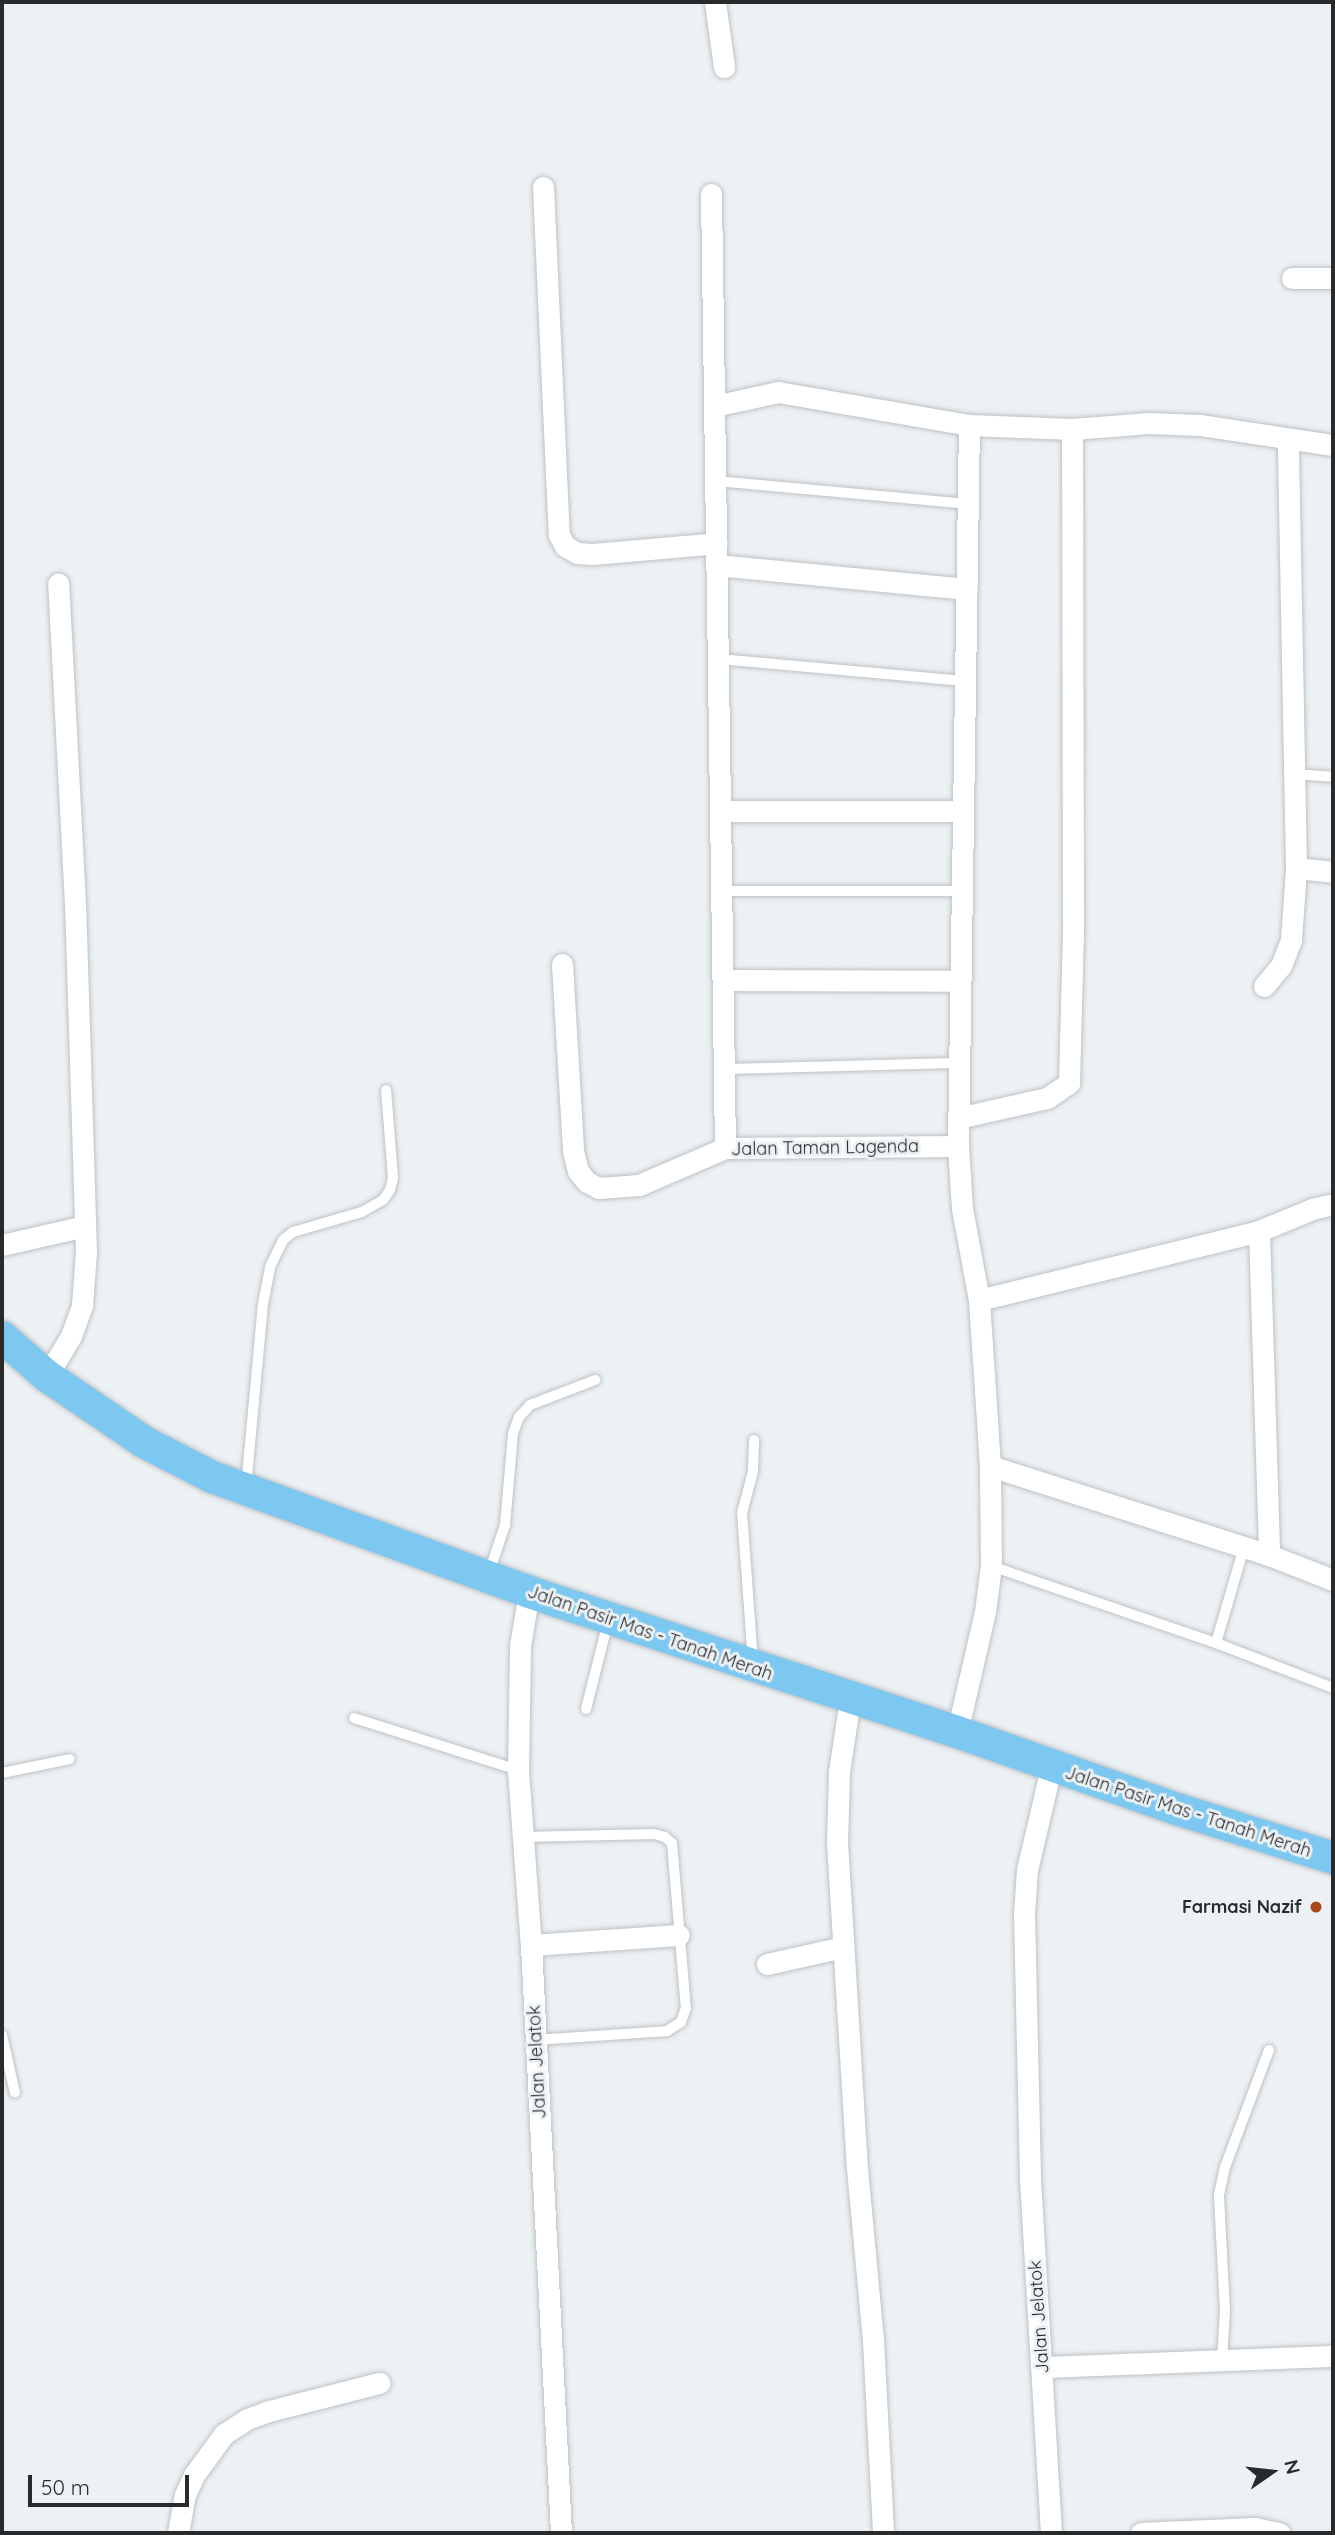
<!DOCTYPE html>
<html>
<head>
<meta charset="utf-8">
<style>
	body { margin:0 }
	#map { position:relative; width:1335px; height:2535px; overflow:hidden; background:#ecf1f4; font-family:Quicksand,sans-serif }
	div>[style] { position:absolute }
	.roads { filter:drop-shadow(0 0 2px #bec2c6) drop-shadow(0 0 2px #bec2c6) }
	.service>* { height:10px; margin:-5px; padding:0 5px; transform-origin:5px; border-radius:5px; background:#fff }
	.minor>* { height:21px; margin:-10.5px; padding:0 10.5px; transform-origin:10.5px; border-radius:10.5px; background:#fff }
	.primary>* { height:32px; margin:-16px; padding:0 16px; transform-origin:16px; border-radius:16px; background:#7dc8f1 }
	.dots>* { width:19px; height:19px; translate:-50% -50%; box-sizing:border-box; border:4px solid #ecf1f4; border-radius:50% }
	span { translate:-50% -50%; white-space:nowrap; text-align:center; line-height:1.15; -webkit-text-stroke:6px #ecf1f4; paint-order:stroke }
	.street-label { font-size:18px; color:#292a2b }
	.poi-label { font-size:18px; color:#292a2b; font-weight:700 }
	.right { translate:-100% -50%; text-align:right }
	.frame { position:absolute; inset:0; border:4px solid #292a2b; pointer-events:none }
	.north { position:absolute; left:1237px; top:2437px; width:70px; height:70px; -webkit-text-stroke:5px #ecf1f4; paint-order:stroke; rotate:76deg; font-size:19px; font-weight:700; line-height:28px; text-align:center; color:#292a2b }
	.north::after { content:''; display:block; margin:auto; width:24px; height:32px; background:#292a2b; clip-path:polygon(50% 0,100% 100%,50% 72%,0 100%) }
	.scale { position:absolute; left:28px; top:2475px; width:161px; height:32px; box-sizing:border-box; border:4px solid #292a2b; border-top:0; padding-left:9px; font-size:21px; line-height:24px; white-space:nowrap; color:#292a2b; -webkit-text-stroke:5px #ecf1f4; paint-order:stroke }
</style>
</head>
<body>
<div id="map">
	<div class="roads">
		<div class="service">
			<div style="left:716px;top:481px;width:253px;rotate:5.2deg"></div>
			<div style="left:718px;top:659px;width:248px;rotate:5.1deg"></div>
			<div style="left:1294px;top:774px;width:39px;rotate:4deg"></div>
			<div style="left:722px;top:891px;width:240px"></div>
			<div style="left:724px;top:1069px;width:235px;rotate:-1.5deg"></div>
			<div style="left:246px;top:1487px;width:184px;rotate:-84.7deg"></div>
			<div style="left:263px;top:1304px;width:38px;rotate:-79deg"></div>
			<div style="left:270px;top:1267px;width:30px;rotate:-64deg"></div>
			<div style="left:283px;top:1240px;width:13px;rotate:-39deg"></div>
			<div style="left:293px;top:1232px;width:72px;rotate:-16.2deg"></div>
			<div style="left:362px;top:1212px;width:24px;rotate:-30deg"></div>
			<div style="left:383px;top:1200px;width:12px;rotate:-55deg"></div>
			<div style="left:390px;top:1190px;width:12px;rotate:-76deg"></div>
			<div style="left:393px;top:1178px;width:88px;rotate:-94.5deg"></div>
			<div style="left:991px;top:1566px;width:238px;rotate:18.9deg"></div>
			<div style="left:1216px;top:1643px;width:125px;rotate:21deg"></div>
			<div style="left:489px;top:1573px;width:51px;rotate:-71.6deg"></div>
			<div style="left:505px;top:1525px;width:92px;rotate:-85deg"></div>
			<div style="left:513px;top:1433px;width:17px;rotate:-69deg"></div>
			<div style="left:519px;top:1417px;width:16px;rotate:-47deg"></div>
			<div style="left:530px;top:1405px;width:70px;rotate:-21deg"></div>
			<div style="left:1216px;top:1643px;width:100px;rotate:-73.7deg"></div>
			<div style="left:753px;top:1662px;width:149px;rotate:-94.2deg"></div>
			<div style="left:742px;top:1513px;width:43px;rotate:-75.3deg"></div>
			<div style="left:753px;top:1471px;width:31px;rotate:-88deg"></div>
			<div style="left:586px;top:1709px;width:90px;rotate:-75.8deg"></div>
			<div style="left:354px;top:1718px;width:172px;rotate:17.6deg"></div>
			<div style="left:2px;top:1773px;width:69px;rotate:-11.6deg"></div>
			<div style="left:523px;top:1837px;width:131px;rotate:-1.3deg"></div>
			<div style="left:654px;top:1834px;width:11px;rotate:15deg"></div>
			<div style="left:665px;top:1837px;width:9px;rotate:41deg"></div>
			<div style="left:672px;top:1843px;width:166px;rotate:85.2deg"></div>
			<div style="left:686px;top:2008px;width:15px;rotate:110deg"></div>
			<div style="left:681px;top:2022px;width:17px;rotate:147deg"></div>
			<div style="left:667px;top:2031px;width:131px;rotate:176.1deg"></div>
			<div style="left:2px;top:2035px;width:59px;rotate:77.4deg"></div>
			<div style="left:1222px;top:2361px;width:50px;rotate:-86.6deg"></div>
			<div style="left:1225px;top:2311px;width:116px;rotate:-93deg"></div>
			<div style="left:1219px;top:2195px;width:29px;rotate:-78deg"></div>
			<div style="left:1225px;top:2167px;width:125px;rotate:-69.4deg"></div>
		</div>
		<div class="minor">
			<div style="left:715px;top:2px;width:66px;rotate:82.1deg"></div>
			<div style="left:543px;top:187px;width:348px;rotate:87.4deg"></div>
			<div style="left:559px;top:535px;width:13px;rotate:61deg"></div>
			<div style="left:565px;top:546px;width:14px;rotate:30deg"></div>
			<div style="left:577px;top:553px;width:15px;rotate:4deg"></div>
			<div style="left:592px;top:554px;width:125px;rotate:-5deg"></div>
			<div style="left:711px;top:194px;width:954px;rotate:89.16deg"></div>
			<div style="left:1292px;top:278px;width:41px"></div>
			<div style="left:714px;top:406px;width:66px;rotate:-12.3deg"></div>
			<div style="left:778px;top:392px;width:194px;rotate:9.8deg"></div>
			<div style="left:969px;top:425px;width:103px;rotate:2.2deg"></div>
			<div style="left:1072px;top:429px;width:77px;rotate:-4.5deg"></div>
			<div style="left:1149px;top:423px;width:51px;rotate:2.2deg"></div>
			<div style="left:1200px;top:425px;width:134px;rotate:8.6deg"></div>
			<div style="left:717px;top:565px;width:251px;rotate:5.5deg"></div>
			<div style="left:720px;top:811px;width:243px"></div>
			<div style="left:1296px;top:868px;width:37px;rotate:6deg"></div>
			<div style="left:562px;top:964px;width:187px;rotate:86.6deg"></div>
			<div style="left:573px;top:1151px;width:21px;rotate:76deg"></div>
			<div style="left:578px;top:1171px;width:14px;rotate:51deg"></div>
			<div style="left:587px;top:1182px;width:13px;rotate:27deg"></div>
			<div style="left:599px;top:1188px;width:40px;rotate:-4.3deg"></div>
			<div style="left:639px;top:1185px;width:94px;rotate:-23.3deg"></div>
			<div style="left:725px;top:1148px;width:233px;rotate:-0.5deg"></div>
			<div style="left:723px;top:980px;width:237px;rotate:0.2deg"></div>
			<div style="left:1264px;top:986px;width:26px;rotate:-50deg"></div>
			<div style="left:1281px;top:966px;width:28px;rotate:-69deg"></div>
			<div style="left:1291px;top:940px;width:72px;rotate:-86deg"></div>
			<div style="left:1296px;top:868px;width:429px;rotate:-91.1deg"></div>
			<div style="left:958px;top:1118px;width:91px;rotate:-12.7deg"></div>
			<div style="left:1047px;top:1098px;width:27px;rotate:-34deg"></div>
			<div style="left:1069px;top:1083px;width:150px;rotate:-88.5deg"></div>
			<div style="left:1073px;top:933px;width:504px;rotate:-90.11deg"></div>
			<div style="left:1259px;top:1231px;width:324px;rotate:88.2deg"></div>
			<div style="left:2px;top:1245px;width:85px;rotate:-12.9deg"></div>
			<div style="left:979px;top:1300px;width:288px;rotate:-13.8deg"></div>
			<div style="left:1259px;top:1231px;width:57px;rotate:-22.5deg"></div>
			<div style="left:1312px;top:1209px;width:22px;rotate:-13deg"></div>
			<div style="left:47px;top:1376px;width:47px;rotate:-59deg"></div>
			<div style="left:71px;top:1336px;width:33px;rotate:-70deg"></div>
			<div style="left:82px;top:1305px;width:53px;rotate:-85.7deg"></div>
			<div style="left:86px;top:1252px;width:348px;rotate:-91.8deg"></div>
			<div style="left:75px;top:904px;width:321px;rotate:-93deg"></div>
			<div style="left:990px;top:1466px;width:293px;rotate:17.7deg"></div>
			<div style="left:1269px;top:1555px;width:69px;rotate:21.3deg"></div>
			<div style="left:529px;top:1592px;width:55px;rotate:99.5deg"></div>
			<div style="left:520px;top:1646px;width:124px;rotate:90.9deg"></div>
			<div style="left:518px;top:1770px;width:175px;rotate:85.8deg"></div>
			<div style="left:531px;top:1945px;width:589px;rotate:87.08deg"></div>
			<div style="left:850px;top:1699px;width:74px;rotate:98.6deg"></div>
			<div style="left:839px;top:1772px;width:70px;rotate:91.6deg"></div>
			<div style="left:837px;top:1842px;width:327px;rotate:86.5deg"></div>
			<div style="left:857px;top:2168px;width:173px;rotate:84.7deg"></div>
			<div style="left:873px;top:2340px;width:193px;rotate:87deg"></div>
			<div style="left:957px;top:1732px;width:123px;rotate:-76.9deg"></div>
			<div style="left:985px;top:1612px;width:46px;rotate:-82.6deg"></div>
			<div style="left:991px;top:1566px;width:100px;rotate:-90.6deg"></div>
			<div style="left:990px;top:1466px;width:166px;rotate:-93.8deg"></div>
			<div style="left:979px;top:1300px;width:94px;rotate:-100.5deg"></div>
			<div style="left:962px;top:1208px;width:62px;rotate:-93.7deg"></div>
			<div style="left:958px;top:1146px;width:721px;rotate:-89.13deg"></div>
			<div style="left:531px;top:1945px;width:148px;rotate:-3.9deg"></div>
			<div style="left:767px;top:1964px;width:78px;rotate:-12.6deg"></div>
			<div style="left:1042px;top:2367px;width:291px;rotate:-2.2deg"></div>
			<div style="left:178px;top:2533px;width:39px;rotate:-80deg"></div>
			<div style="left:185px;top:2495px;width:22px;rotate:-66deg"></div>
			<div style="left:194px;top:2475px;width:51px;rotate:-53.8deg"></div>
			<div style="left:224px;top:2434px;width:27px;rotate:-33deg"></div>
			<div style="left:247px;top:2419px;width:23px;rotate:-20deg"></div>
			<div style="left:269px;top:2411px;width:114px;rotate:-14.3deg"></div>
			<div style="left:1051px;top:2533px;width:356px;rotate:-93.4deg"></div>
			<div style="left:1030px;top:2178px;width:264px;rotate:-91.3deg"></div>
			<div style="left:1024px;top:1914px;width:44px;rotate:-86.1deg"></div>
			<div style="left:1027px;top:1870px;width:105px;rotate:-76.8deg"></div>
			<div style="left:1141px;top:2533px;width:114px;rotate:-2.5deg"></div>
			<div style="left:1255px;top:2528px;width:25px;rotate:12deg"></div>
		</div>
		<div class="primary">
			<div style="left:2px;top:1337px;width:60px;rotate:40.9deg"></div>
			<div style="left:47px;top:1376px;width:117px;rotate:34.2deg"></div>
			<div style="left:144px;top:1442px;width:76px;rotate:27.2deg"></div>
			<div style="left:212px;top:1477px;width:337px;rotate:19.9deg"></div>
			<div style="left:529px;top:1592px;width:450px;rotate:18.1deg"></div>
			<div style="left:957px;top:1732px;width:236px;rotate:19.3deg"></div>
			<div style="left:1180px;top:1810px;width:160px;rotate:17.4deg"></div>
		</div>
	</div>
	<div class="dots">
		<div style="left:1316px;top:1907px;background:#ac471b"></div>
	</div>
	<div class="street-label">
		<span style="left:825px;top:1148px;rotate:-1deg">Jalan Taman Lagenda</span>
		<span style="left:650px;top:1633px;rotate:19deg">Jalan Pasir Mas - Tanah Merah</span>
		<span style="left:1188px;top:1812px;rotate:18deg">Jalan Pasir Mas - Tanah Merah</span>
		<span style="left:537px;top:2062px;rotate:-93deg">Jalan Jelatok</span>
		<span style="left:1039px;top:2317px;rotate:-94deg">Jalan Jelatok</span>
	</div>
	<div class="poi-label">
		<span class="right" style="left:1302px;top:1907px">Farmasi Nazif</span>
	</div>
	<div class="frame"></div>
	<div class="north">N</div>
	<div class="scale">50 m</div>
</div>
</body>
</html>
